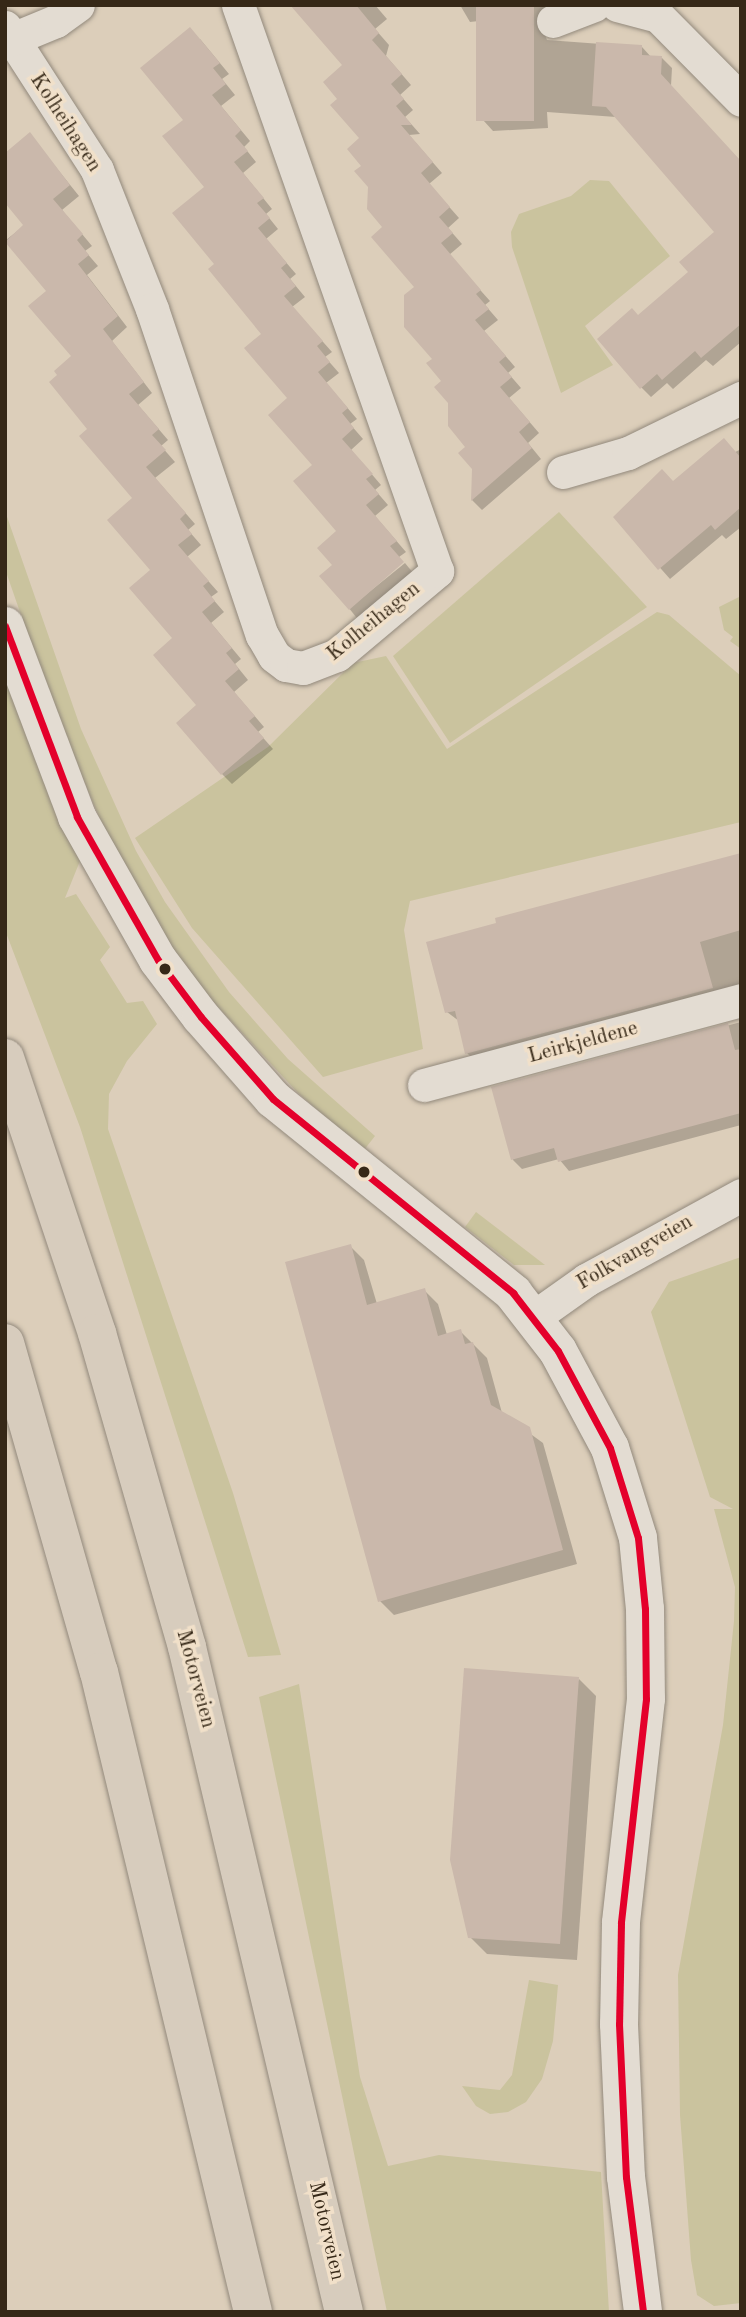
<!DOCTYPE html>
<html>
<head>
<meta charset="utf-8">
<style>
	body { margin:0 }
	#map { position:relative; width:746px; height:2317px; overflow:hidden; background:#dcceba; font-family:"Old Standard TT",serif }
	div>[style] { position:absolute }
	.green>* { inset:0; background:#cac39e }
	.shadow>* { inset:0; background:#0003; transform-origin:0 0 }
	.building>* { inset:0; background:#cab8ab; transform-origin:0 0 }
	.roads { filter:drop-shadow(0 0 2px #92897c) drop-shadow(0 0 2px #92897c) }
	.street>* { height:33px; margin:-16.5px; padding:0 16.5px; transform-origin:16.5px; border-radius:16.5px; background:#e3dcd2 }
	.secondary>* { height:38px; margin:-19px; padding:0 19px; transform-origin:19px; border-radius:19px; background:#e3dcd2 }
	.highway>* { height:38px; margin:-19px; padding:0 19px; transform-origin:19px; border-radius:19px; background:#d7ccbd }
	.bus-1>* { height:7px; margin:-3.5px; padding:0 3.5px; transform-origin:3.5px; border-radius:3.5px; background:#e4002b }
	.dots>* { width:19px; height:19px; translate:-50% -50%; box-sizing:border-box; border:4px solid #f1e0c9; border-radius:50% }
	span { translate:-50% -50%; white-space:nowrap; text-align:center; line-height:1.15; -webkit-text-stroke:7px #f1e0c9; paint-order:stroke }
	.street-label { font-size:21px; color:#362817 }
	.frame { position:absolute; inset:0; border:7px solid #362817; pointer-events:none }
</style>
</head>
<body>
<div id="map">
	<div class="green">
		<div style="clip-path:polygon(590px 180px,609px 181px,670px 256px,585px 326px,613px 365px,561px 393px,512px 247px,511px 232px,519px 214px,571px 196px)"></div>
		<div style="clip-path:polygon(5px 511px,81px 729px,136px 851px,165px 902px,229px 992px,288px 1059px,375px 1136px,364px 1150px,298px 1093px,206px 994px,174px 951px,111px 844px,59px 724px,5px 569px)"></div>
		<div style="clip-path:polygon(559px 512px,647px 607px,450px 743px,393px 656px)"></div>
		<div style="clip-path:polygon(741px 596px,741px 649px,730px 641px,733px 637px,724px 630px,719px 607px)"></div>
		<div style="clip-path:polygon(657px 612px,669px 615px,741px 676px,741px 822px,410px 901px,404px 930px,423px 1049px,323px 1077px,192px 928px,135px 838px,268px 747px,353px 663px,386px 656px,447px 749px)"></div>
		<div style="clip-path:polygon(5px 669px,82px 856px,65px 898px,76px 894px,110px 947px,100px 960px,127px 1003px,143px 1001px,157px 1024px,127px 1061px,109px 1094px,108px 1129px,233px 1493px,281px 1655px,248px 1657px,80px 1127px,5px 930px)"></div>
		<div style="clip-path:polygon(476px 1212px,545px 1265px,514px 1265px,465px 1227px)"></div>
		<div style="clip-path:polygon(741px 1257px,741px 2303px,714px 2306px,697px 2295px,691px 2260px,680px 2115px,678px 1975px,723px 1725px,734px 1621px,735px 1587px,714px 1509px,733px 1509px,710px 1497px,651px 1312px,669px 1282px)"></div>
		<div style="clip-path:polygon(299px 1684px,360px 2077px,388px 2166px,439px 2155px,601px 2172px,609px 2312px,387px 2312px,259px 1697px)"></div>
		<div style="clip-path:polygon(529px 1980px,558px 1985px,553px 2041px,542px 2079px,526px 2102px,508px 2112px,490px 2114px,476px 2106px,462px 2086px,500px 2090px,512px 2075px)"></div>
	</div>
	<div class="shadow">
		<div style="clip-path:polygon(313px 5px,375px 5px,387px 19px,375px 29px,389px 45px,386px 56px,411px 85px,400px 95px,413px 110px,405px 117px,420px 134px,409px 135px,442px 173px,429px 184px,459px 218px,448px 228px,462px 244px,449px 255px,490px 301px,485px 305px,498px 320px,484px 331px,515px 367px,508px 373px,521px 388px,509px 398px,539px 433px,528px 443px,541px 459px,482px 510px,472px 500px,474px 469px,434px 359px,416px 287px,384px 228px,370px 187px,345px 65px)"></div>
		<div style="clip-path:polygon(460px 5px,560px 5px,543px 30px,547px 40px,642px 47px,652px 58px,662px 58px,672px 68px,671px 86px,741px 164px,741px 342px,713px 366px,706px 360px,673px 389px,667px 383px,651px 397px,641px 387px,638px 317px,690px 272px,717px 232px,616px 117px,547px 112px,548px 128px,493px 131px,483px 120px,479px 21px,470px 22px)"></div>
		<div style="clip-path:polygon(200px 39px,229px 74px,222px 79px,235px 95px,221px 106px,250px 141px,244px 147px,256px 162px,243px 173px,272px 209px,266px 214px,278px 229px,266px 239px,296px 274px,290px 279px,305px 297px,292px 307px,332px 352px,325px 357px,339px 373px,326px 383px,357px 419px,350px 424px,363px 439px,351px 450px,381px 485px,375px 490px,388px 505px,375px 516px,406px 552px,399px 557px,334px 565px,339px 531px,289px 399px,263px 334px,217px 264px,206px 187px,185px 120px)"></div>
		<div style="clip-path:polygon(30px 135px,79px 196px,62px 210px,92px 246px,85px 251px,98px 266px,87px 275px,127px 327px,112px 341px,152px 393px,138px 405px,168px 440px,161px 446px,175px 462px,155px 478px,195px 524px,188px 530px,201px 545px,187px 557px,218px 592px,211px 597px,224px 612px,211px 623px,241px 659px,235px 664px,248px 680px,234px 692px,264px 727px,258px 732px,273px 749px,232px 784px,222px 774px,174px 639px,134px 499px,89px 429px,73px 356px,49px 291px,6px 240px,25px 225px)"></div>
		<div style="clip-path:polygon(741px 449px,741px 527px,726px 539px,722px 535px,670px 579px,615px 517px)"></div>
		<div style="left:405px;top:563px;width:13px;height:72px;rotate:51deg"></div>
		<div style="clip-path:polygon(741px 855px,741px 992px,477px 1063px,467px 1053px,459px 1021px,447px 1012px)"></div>
		<div style="clip-path:polygon(741px 1022px,741px 1125px,569px 1171px,559px 1159px,522px 1169px,513px 1160px,493px 1088px)"></div>
		<div style="clip-path:polygon(350px 1246px,364px 1260px,377px 1304px,424px 1290px,438px 1304px,447px 1335px,460px 1331px,487px 1358px,502px 1413px,543px 1443px,577px 1564px,394px 1615px,380px 1601px)"></div>
		<div style="clip-path:polygon(579px 1679px,596px 1696px,577px 1960px,487px 1954px,470px 1937px)"></div>
	</div>
	<div class="building">
		<div style="clip-path:polygon(290px 5px,356px 5px,379px 33px,372px 40px,402px 74px,391px 84px,404px 99px,396px 106px,412px 125px,401px 125px,433px 162px,421px 173px,450px 207px,439px 217px,453px 233px,441px 243px,481px 290px,476px 294px,489px 309px,475px 320px,506px 356px,499px 362px,512px 377px,500px 387px,530px 422px,519px 432px,532px 448px,471px 501px,472px 469px,458px 453px,465px 447px,448px 426px,448px 403px,434px 387px,441px 381px,426px 363px,432px 359px,404px 327px,404px 295px,414px 287px,371px 237px,382px 227px,367px 209px,368px 187px,354px 171px,361px 166px,347px 149px,359px 138px,330px 105px,337px 99px,323px 82px,342px 65px)"></div>
		<div style="left:476px;top:5px;width:58px;height:116px"></div>
		<div style="clip-path:polygon(190px 27px,220px 63px,213px 68px,226px 84px,212px 95px,241px 130px,235px 136px,248px 151px,234px 162px,264px 198px,257px 203px,270px 218px,258px 228px,287px 263px,281px 268px,296px 286px,284px 296px,323px 341px,317px 346px,330px 362px,318px 372px,348px 408px,342px 413px,354px 428px,342px 439px,373px 474px,366px 479px,379px 494px,366px 505px,397px 541px,390px 546px,404px 562px,349px 610px,319px 576px,332px 565px,317px 548px,336px 531px,293px 481px,312px 465px,268px 415px,287px 398px,244px 348px,261px 334px,208px 269px,214px 264px,172px 213px,204px 187px,162px 136px,183px 120px,140px 68px)"></div>
		<div style="clip-path:polygon(596px 42px,642px 45px,642px 55px,662px 56px,661px 74px,741px 161px,741px 324px,701px 358px,695px 351px,662px 380px,657px 374px,640px 389px,597px 339px,632px 308px,638px 315px,688px 272px,679px 262px,714px 232px,606px 107px,592px 106px)"></div>
		<div style="clip-path:polygon(30px 132px,70px 185px,53px 199px,83px 234px,77px 240px,89px 255px,78px 264px,118px 316px,103px 329px,144px 382px,129px 394px,159px 429px,152px 435px,166px 450px,146px 467px,186px 513px,180px 519px,192px 534px,178px 545px,209px 581px,203px 586px,215px 601px,202px 612px,232px 648px,226px 653px,239px 669px,225px 681px,255px 716px,249px 721px,264px 738px,221px 775px,176px 723px,196px 705px,153px 655px,172px 638px,129px 588px,150px 570px,107px 520px,132px 498px,79px 436px,87px 429px,49px 382px,57px 375px,54px 371px,71px 356px,28px 306px,46px 291px,5px 242px,23px 225px,5px 203px,5px 153px)"></div>
		<div style="clip-path:polygon(724px 438px,741px 458px,741px 507px,715px 530px,711px 525px,658px 570px,613px 517px,662px 469px,673px 481px)"></div>
		<div style="clip-path:polygon(741px 853px,741px 930px,700px 942px,713px 988px,465px 1054px,455px 1011px,445px 1013px,426px 942px,496px 923px,495px 918px)"></div>
		<div style="clip-path:polygon(728px 1023px,735px 1050px,741px 1049px,741px 1113px,558px 1162px,554px 1148px,511px 1160px,491px 1087px)"></div>
		<div style="clip-path:polygon(351px 1244px,367px 1305px,425px 1288px,438px 1336px,461px 1329px,465px 1344px,473px 1342px,491px 1405px,530px 1427px,563px 1550px,378px 1602px,285px 1262px)"></div>
		<div style="clip-path:polygon(464px 1668px,579px 1677px,560px 1944px,468px 1938px,450px 1860px)"></div>
	</div>
	<div class="roads">
		<div class="street">
			<div style="left:617px;top:5px;width:42px;rotate:15deg"></div>
			<div style="left:658px;top:16px;width:118px;rotate:45.3deg"></div>
			<div style="left:553px;top:21px;width:44px;rotate:-21.3deg"></div>
			<div style="left:5px;top:27px;width:170px;rotate:57.2deg"></div>
			<div style="left:97px;top:170px;width:149px;rotate:68.4deg"></div>
			<div style="left:152px;top:309px;width:344px;rotate:71.4deg"></div>
			<div style="left:262px;top:635px;width:24px;rotate:60deg"></div>
			<div style="left:274px;top:656px;width:15px;rotate:37deg"></div>
			<div style="left:286px;top:665px;width:17px;rotate:10deg"></div>
			<div style="left:303px;top:668px;width:36px;rotate:-21deg"></div>
			<div style="left:337px;top:655px;width:131px;rotate:-40deg"></div>
			<div style="left:437px;top:571px;width:600px;rotate:-109.37deg"></div>
			<div style="left:5px;top:42px;width:55px;rotate:-22.4deg"></div>
			<div style="left:56px;top:21px;width:27px;rotate:-36deg"></div>
			<div style="left:563px;top:472px;width:68px;rotate:-16.3deg"></div>
			<div style="left:628px;top:453px;width:126px;rotate:-26deg"></div>
			<div style="left:424px;top:1085px;width:328px;rotate:-15deg"></div>
			<div style="left:534px;top:1317px;width:64px;rotate:-35.4deg"></div>
			<div style="left:586px;top:1280px;width:177px;rotate:-28.7deg"></div>
		</div>
		<div class="secondary">
			<div style="left:5px;top:626px;width:204px;rotate:69.3deg"></div>
			<div style="left:77px;top:817px;width:164px;rotate:60.5deg"></div>
			<div style="left:158px;top:960px;width:71px;rotate:53deg"></div>
			<div style="left:201px;top:1017px;width:109px;rotate:48.7deg"></div>
			<div style="left:273px;top:1099px;width:309px;rotate:38.9deg"></div>
			<div style="left:513px;top:1293px;width:73px;rotate:52.2deg"></div>
			<div style="left:558px;top:1351px;width:110px;rotate:61.8deg"></div>
			<div style="left:610px;top:1448px;width:94px;rotate:72.7deg"></div>
			<div style="left:638px;top:1538px;width:71px;rotate:84.4deg"></div>
			<div style="left:645px;top:1609px;width:90px;rotate:89.4deg"></div>
			<div style="left:646px;top:1699px;width:225px;rotate:96.4deg"></div>
			<div style="left:621px;top:1923px;width:101px;rotate:91.1deg"></div>
			<div style="left:619px;top:2024px;width:153px;rotate:87.4deg"></div>
			<div style="left:626px;top:2177px;width:136px;rotate:82.8deg"></div>
		</div>
		<div class="highway">
			<div style="left:5px;top:1058px;width:290px;rotate:71.5deg"></div>
			<div style="left:97px;top:1333px;width:327px;rotate:74deg"></div>
			<div style="left:187px;top:1647px;width:683px;rotate:76.72deg"></div>
			<div style="left:5px;top:1343px;width:342px;rotate:74.1deg"></div>
			<div style="left:99px;top:1672px;width:658px;rotate:76.47deg"></div>
		</div>
	</div>
	<div class="bus-1">
		<div style="left:5px;top:626px;width:204px;rotate:69.3deg"></div>
		<div style="left:77px;top:817px;width:164px;rotate:60.5deg"></div>
		<div style="left:158px;top:960px;width:71px;rotate:53deg"></div>
		<div style="left:201px;top:1017px;width:109px;rotate:48.7deg"></div>
		<div style="left:273px;top:1099px;width:309px;rotate:38.9deg"></div>
		<div style="left:513px;top:1293px;width:73px;rotate:52.2deg"></div>
		<div style="left:558px;top:1351px;width:110px;rotate:61.8deg"></div>
		<div style="left:610px;top:1448px;width:94px;rotate:72.7deg"></div>
		<div style="left:638px;top:1538px;width:71px;rotate:84.4deg"></div>
		<div style="left:645px;top:1609px;width:90px;rotate:89.4deg"></div>
		<div style="left:646px;top:1699px;width:225px;rotate:96.4deg"></div>
		<div style="left:621px;top:1923px;width:101px;rotate:91.1deg"></div>
		<div style="left:619px;top:2024px;width:153px;rotate:87.4deg"></div>
		<div style="left:626px;top:2177px;width:136px;rotate:82.8deg"></div>
	</div>
	<div class="dots">
		<div style="left:165px;top:969px;background:#362817"></div>
		<div style="left:364px;top:1172px;background:#362817"></div>
	</div>
	<div class="street-label">
		<span style="left:65px;top:123px;rotate:57deg">Kolheihagen</span>
		<span style="left:374px;top:622px;rotate:-39deg">Kolheihagen</span>
		<span style="left:583px;top:1043px;rotate:-15deg">Leirkjeldene</span>
		<span style="left:635px;top:1253px;rotate:-30deg">Folkvangveien</span>
		<span style="left:195px;top:1679px;rotate:75deg">Motorveien</span>
		<span style="left:326px;top:2231px;rotate:77deg">Motorveien</span>
	</div>
	<div class="frame"></div>
</div>
</body>
</html>
